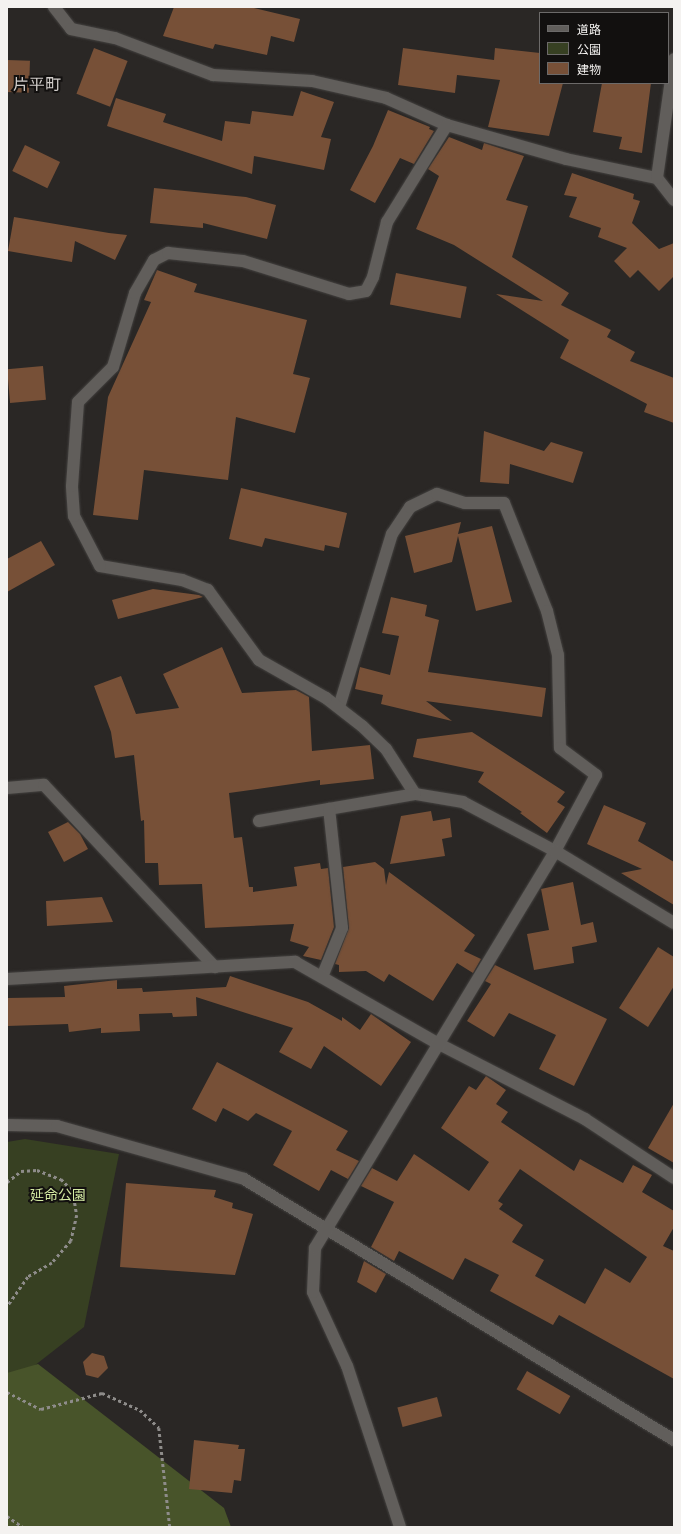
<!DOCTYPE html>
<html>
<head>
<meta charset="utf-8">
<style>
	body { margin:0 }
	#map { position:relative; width:681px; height:1534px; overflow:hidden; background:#2a2725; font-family:"Varela Round","Noto Sans JP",sans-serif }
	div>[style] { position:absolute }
	.green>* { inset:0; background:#374022 }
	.forest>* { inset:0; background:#48542a }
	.building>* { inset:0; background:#775037; transform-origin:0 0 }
	.path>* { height:2.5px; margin-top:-1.25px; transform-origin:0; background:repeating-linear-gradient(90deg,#8e8c8a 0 3px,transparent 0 6px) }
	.roads { filter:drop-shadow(0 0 1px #444240) drop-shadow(0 0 1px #444240) }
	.minor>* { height:12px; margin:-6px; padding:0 6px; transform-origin:6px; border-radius:6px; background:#615e5b }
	span { translate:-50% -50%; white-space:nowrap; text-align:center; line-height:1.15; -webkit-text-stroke:4px #12100f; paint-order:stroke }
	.park-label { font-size:14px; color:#d4eaa3 }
	.quarter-label { font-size:16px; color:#d0ccc9 }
	.frame { position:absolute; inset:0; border:8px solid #f4f2f0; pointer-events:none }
	.legend { position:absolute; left:539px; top:12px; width:130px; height:72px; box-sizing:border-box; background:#12100f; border:1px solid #6c6a69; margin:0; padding:5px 7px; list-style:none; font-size:12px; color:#f4f2f0 }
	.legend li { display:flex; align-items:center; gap:8px; height:20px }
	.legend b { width:20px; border:1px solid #6c6a69 }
</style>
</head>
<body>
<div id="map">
	<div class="green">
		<div style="clip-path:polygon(25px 1139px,119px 1154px,84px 1327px,7px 1387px,7px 1142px)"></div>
	</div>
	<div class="forest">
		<div style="clip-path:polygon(38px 1364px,224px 1508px,231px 1527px,7px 1527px,7px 1373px)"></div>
	</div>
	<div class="building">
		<div style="clip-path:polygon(174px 7px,250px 7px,300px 19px,294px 42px,271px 36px,267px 55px,215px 44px,213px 49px,163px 36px)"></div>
		<div style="left:94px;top:48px;width:36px;height:49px;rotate:21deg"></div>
		<div style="clip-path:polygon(403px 48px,494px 60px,495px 48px,540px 53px,540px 83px,563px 83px,549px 136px,488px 127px,500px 80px,457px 75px,455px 93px,398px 85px)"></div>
		<div style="left:7px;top:60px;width:23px;height:32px;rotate:2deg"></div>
		<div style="clip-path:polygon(602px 83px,651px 83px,642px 153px,619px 149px,622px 137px,593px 132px)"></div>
		<div style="clip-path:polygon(301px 91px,334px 102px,321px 137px,331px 139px,324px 170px,254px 156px,252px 174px,107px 126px,116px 98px,166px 114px,163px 122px,222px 141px,225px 121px,250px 124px,252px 111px,293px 116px)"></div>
		<div style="clip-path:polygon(388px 110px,430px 127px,429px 129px,434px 131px,414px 164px,400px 158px,375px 203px,350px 190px,373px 146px)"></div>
		<div style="clip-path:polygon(449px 137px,482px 150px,484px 143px,524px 156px,506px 200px,528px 206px,512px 257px,569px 293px,561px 305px,611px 330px,607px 337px,635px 352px,630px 361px,674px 378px,674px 423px,644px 412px,647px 404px,560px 358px,569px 340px,496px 294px,543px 301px,454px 245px,416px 229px,439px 176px,428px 169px)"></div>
		<div style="left:25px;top:145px;width:39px;height:29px;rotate:26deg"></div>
		<div style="clip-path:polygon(572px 173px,634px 194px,633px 199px,640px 201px,632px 223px,659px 249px,674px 243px,674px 276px,659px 291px,638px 270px,630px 278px,614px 261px,627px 248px,598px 237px,601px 228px,569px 217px,577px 197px,564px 195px)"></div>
		<div style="clip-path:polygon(154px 188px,246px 197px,276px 205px,267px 239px,203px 223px,203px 228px,150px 223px)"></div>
		<div style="clip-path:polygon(14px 217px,109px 233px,127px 235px,115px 260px,75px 241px,72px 262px,8px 251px)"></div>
		<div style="clip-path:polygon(157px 270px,197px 284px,194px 292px,307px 320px,293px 374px,310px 378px,295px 433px,236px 417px,228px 480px,144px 470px,138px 520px,93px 515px,108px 397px,151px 302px,144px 300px)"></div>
		<div style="left:396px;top:273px;width:72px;height:32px;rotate:11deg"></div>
		<div style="left:43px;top:366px;width:34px;height:36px;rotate:85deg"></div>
		<div style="clip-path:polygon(484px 431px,544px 451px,551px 442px,583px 452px,573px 483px,510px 464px,509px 484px,480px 482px)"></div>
		<div style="clip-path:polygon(241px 488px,347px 513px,339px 548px,325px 545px,324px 551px,265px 538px,262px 547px,229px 539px)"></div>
		<div style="clip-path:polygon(461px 522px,458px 534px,492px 526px,512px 602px,476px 611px,458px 536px,452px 562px,414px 573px,405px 536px)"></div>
		<div style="clip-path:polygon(41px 541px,55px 565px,7px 592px,7px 559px)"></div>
		<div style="clip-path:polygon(153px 589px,199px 595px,203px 597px,118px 619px,112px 600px)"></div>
		<div style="clip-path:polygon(391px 597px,427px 605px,425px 616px,439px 620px,428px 672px,546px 688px,542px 717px,426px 701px,452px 721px,381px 704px,383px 695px,355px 689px,360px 667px,390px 675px,399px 636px,382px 633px)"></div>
		<div style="clip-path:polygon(222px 647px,242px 693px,296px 690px,309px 697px,312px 751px,370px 745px,374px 779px,320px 785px,320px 780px,229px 793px,234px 838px,242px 837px,249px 887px,253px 887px,253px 892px,297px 886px,294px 867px,320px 863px,321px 869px,328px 868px,334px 927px,321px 960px,303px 956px,309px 947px,290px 941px,294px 924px,205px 928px,202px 884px,159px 885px,158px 863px,145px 863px,144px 820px,141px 821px,134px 755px,115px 758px,111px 732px,94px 686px,121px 676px,136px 714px,179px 708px,163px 674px)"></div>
		<div style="clip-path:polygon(472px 732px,565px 792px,557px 802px,565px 807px,547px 833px,520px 813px,522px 812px,478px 782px,484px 772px,413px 757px,417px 739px)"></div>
		<div style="clip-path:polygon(604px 805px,646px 823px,638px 841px,674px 862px,674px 905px,621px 873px,642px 869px,587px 844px)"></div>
		<div style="clip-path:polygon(431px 811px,433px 821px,450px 818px,452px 837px,442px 839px,445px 856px,390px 864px,401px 816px)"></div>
		<div style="clip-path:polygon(68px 822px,80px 834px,88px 849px,64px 862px,48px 832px)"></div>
		<div style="clip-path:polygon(375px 862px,384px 869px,386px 885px,389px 872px,475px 935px,464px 951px,481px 959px,473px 973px,457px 963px,433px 1001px,389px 974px,384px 982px,366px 971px,339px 972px,339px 965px,335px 964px,349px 928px,343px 867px)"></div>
		<div style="clip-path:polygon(573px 882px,581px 925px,593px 922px,597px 942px,572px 947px,574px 963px,534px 970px,527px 934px,549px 930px,541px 889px)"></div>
		<div style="clip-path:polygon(102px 897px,113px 922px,47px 926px,46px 901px)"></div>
		<div style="clip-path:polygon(658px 947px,674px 957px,674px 986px,648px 1027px,619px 1008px)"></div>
		<div style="clip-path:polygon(495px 965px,607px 1019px,574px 1086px,539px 1069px,556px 1035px,509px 1013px,494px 1037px,467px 1021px,491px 984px,485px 981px)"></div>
		<div style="clip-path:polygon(230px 976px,308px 1002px,342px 1021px,342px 1017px,360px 1030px,371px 1014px,411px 1042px,381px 1086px,324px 1046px,311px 1069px,279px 1052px,293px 1028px,196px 997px,197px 1016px,173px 1017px,172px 1013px,139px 1014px,140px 1031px,101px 1033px,101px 1028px,69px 1032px,68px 1024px,7px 1026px,7px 998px,65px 997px,64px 986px,117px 980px,117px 989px,142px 988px,143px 992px,226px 987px)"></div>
		<div style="clip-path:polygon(217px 1062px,348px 1131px,336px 1150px,359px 1161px,348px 1179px,331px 1170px,319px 1191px,273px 1165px,292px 1131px,256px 1113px,248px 1121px,223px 1108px,216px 1122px,192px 1109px)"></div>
		<div style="clip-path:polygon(evenodd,486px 1076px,506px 1090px,496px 1104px,508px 1112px,501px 1122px,574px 1171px,580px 1159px,623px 1183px,633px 1165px,652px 1175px,642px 1192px,674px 1211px,674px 1227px,663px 1246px,674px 1251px,674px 1379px,559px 1315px,553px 1325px,490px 1291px,499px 1275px,465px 1258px,453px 1280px,399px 1251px,394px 1261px,371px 1247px,394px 1202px,361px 1186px,372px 1168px,397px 1181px,414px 1154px,469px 1191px,489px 1162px,441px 1128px,469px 1086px,476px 1090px,486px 1076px,520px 1169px,647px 1257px,630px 1283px,605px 1268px,585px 1304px,535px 1276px,544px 1260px,512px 1242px,523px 1225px,499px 1209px,503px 1204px,498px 1201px,520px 1169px)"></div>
		<div style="clip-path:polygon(674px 1103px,674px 1163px,648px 1148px)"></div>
		<div style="clip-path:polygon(126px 1183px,216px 1190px,214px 1197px,233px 1203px,232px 1208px,253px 1214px,235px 1275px,120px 1267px)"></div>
		<div style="clip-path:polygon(364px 1261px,386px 1274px,376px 1293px,357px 1282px)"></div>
		<div style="clip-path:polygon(92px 1353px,104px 1356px,108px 1368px,98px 1378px,86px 1375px,83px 1362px)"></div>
		<div style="left:527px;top:1371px;width:50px;height:21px;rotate:30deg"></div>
		<div style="left:437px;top:1397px;width:20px;height:41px;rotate:75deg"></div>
		<div style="clip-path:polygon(194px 1440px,239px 1445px,238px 1449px,245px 1449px,241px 1481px,234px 1480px,232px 1493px,189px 1489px)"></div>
	</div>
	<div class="path">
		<div style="left:7px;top:1182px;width:18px;rotate:-38deg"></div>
		<div style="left:21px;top:1171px;width:16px;rotate:-4deg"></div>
		<div style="left:37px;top:1170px;width:26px;rotate:21deg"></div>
		<div style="left:61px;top:1179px;width:17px;rotate:45deg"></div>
		<div style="left:73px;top:1191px;width:24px;rotate:81deg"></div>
		<div style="left:77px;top:1215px;width:27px;rotate:103deg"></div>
		<div style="left:71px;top:1241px;width:29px;rotate:131deg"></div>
		<div style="left:52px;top:1263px;width:28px;rotate:150deg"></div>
		<div style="left:28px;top:1277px;width:37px;rotate:125deg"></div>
		<div style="left:7px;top:1392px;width:38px;rotate:27deg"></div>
		<div style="left:41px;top:1409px;width:63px;rotate:-14.7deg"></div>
		<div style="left:102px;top:1393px;width:42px;rotate:24.1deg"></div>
		<div style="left:140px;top:1410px;width:26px;rotate:43deg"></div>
		<div style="left:159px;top:1428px;width:100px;rotate:83.7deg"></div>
		<div style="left:7px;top:1516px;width:19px;rotate:35deg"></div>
	</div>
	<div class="roads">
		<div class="minor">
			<div style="left:54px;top:7px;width:28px;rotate:52deg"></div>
			<div style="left:71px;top:29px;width:45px;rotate:11.6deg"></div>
			<div style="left:115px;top:38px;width:105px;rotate:20.7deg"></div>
			<div style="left:213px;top:75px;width:99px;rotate:3.5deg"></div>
			<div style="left:312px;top:81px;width:76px;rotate:12.9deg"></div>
			<div style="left:386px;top:98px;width:67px;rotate:23.9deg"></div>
			<div style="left:447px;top:125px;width:124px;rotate:15.9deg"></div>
			<div style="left:566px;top:159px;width:93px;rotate:11.8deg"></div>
			<div style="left:657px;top:178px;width:28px;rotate:52deg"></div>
			<div style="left:657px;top:178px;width:120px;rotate:-81.9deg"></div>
			<div style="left:339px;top:707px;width:181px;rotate:-73deg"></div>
			<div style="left:392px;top:534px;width:32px;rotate:-56deg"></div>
			<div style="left:410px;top:507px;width:30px;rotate:-26deg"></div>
			<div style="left:437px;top:494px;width:29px;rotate:18deg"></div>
			<div style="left:465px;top:503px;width:39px"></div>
			<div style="left:504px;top:503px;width:116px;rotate:68.3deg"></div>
			<div style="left:547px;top:611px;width:45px;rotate:76deg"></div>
			<div style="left:558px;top:655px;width:93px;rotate:88.8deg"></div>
			<div style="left:560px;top:748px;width:45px;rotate:36.9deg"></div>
			<div style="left:596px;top:775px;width:86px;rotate:118.3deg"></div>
			<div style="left:555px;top:851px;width:104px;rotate:-152deg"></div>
			<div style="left:463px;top:802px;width:49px;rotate:-170.5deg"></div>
			<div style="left:415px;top:794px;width:54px;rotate:-122.8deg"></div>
			<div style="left:386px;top:749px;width:33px;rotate:-136deg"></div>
			<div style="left:362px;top:726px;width:46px;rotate:-142.1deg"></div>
			<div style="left:326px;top:698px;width:77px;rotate:-150.4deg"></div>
			<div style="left:259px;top:660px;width:87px;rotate:-126.1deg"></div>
			<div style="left:208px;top:590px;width:28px;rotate:-159deg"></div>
			<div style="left:182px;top:580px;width:83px;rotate:-170.3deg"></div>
			<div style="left:100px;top:566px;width:56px;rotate:-117.5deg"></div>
			<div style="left:74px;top:516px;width:30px;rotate:-94deg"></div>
			<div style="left:72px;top:486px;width:84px;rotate:-85.9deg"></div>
			<div style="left:78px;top:402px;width:49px;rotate:-45deg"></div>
			<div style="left:113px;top:367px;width:77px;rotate:-73.4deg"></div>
			<div style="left:135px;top:293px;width:38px;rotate:-60deg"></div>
			<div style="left:154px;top:260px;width:16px;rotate:-27deg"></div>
			<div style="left:168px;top:253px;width:75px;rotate:6.1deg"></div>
			<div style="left:243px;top:261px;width:111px;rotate:17.3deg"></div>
			<div style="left:349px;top:294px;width:17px;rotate:-10deg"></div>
			<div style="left:366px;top:291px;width:16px;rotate:-63deg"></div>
			<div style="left:373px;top:277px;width:57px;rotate:-75.7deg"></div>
			<div style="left:387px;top:222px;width:114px;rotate:-58.3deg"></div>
			<div style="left:7px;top:788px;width:37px;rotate:-5deg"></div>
			<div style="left:44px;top:785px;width:250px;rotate:46.8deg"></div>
			<div style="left:259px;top:821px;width:158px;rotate:-9.8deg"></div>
			<div style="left:322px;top:977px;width:53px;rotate:-67.8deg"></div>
			<div style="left:342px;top:928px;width:120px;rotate:-96.2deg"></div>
			<div style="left:7px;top:979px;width:289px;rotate:-3.4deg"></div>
			<div style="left:295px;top:962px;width:166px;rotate:29.7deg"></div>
			<div style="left:439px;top:1044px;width:164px;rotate:27.2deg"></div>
			<div style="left:585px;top:1119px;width:107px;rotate:33.5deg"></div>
			<div style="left:7px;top:1125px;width:50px;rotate:1.1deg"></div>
			<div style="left:57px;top:1126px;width:194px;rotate:15.8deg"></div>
			<div style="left:244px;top:1179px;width:503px;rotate:31.26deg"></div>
			<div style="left:400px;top:1527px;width:169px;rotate:-108.2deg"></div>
			<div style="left:347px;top:1366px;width:81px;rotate:-114.7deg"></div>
			<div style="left:313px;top:1292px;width:44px;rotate:-87.4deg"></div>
			<div style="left:315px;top:1248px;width:464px;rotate:-58.8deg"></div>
			<div style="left:555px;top:851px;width:139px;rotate:31.2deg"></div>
		</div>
	</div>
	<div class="park-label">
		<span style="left:58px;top:1196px">延命公園</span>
	</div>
	<div class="quarter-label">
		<span style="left:37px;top:85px">片平町</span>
	</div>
	<div class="frame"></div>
	<ul class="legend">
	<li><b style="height:5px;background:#615e5b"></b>道路</li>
	<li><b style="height:11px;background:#374022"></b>公園</li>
	<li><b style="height:11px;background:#775037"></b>建物</li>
	</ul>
</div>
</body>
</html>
